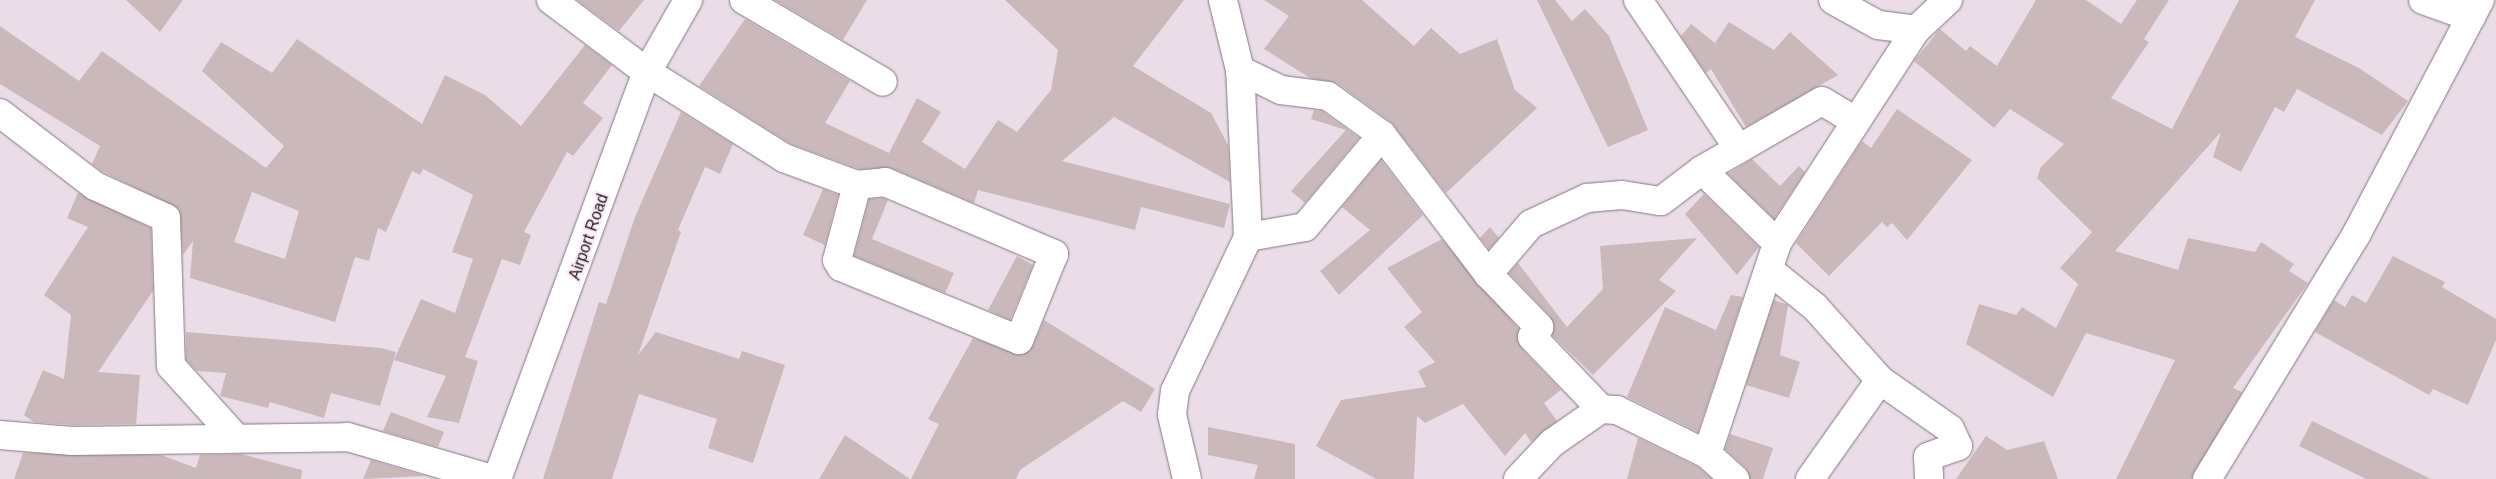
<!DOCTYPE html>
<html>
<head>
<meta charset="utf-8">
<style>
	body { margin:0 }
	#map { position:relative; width:2496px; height:479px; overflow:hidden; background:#ebdde8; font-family:Arial,sans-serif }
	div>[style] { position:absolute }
	.building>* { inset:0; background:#cab8ba }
	.roads { filter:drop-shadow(0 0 1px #847781) drop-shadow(0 0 1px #847781) }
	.minor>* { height:28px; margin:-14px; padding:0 14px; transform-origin:14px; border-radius:14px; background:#fff }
	.tertiary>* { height:28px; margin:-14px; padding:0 14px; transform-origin:14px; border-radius:14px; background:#fff }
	span { translate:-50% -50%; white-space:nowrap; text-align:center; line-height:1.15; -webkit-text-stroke:4.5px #f9eaf5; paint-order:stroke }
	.street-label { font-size:16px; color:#1b1619 }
</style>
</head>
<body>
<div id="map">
	<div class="building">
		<div style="clip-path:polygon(126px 0,183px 0,160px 32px)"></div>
		<div style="clip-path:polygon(577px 0,644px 0,619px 31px)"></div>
		<div style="clip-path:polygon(775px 0,867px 0,843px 40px)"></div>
		<div style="clip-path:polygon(1005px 0,1184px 0,1133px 66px,1211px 113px,1228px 145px,1230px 182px,1114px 117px,1062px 161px,1230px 204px,1224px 228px,1141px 207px,1135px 230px,978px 190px,974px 203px,891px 168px,859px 169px,791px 144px,699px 86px,745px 19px,850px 81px,825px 123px,889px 153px,917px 98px,941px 112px,922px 142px,965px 169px,998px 120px,1017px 132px,1051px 90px,1058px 50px)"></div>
		<div style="clip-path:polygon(1264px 0,1362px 0,1414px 46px,1431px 28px,1460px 54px,1497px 39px,1515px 90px,1537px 108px,1446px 193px,1391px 122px,1337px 83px,1310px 78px,1264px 49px,1289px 16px)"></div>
		<div style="clip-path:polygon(1537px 0,1555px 0,1572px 21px,1585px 9px,1609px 36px,1648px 130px,1608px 147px)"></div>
		<div style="clip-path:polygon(2036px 0,2086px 0,2121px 24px,2137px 0,2169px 0,2144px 39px,2149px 42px,2111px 98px,2172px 129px,2239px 0,2315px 0,2295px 37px,2359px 68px,2408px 101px,2382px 135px,2297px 89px,2284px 112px,2275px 107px,2241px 172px,2213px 157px,2221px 132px,2115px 251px,2178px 270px,2188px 238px,2255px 252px,2261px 242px,2294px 264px,2289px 271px,2308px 283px,2233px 388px,2242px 392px,2191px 479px,2116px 479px,2175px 360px,2086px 333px,2053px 397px,1966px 344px,1979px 304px,2016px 315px,2022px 307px,2056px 328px,2078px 284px,2060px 268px,2092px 232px,2037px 178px,2041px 167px,2064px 144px,2010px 109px,1994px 128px,1914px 61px,1940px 29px,1966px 51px,1970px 46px,1997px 66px)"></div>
		<div style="clip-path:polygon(1729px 22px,1774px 50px,1790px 32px,1838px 75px,1746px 127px,1711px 69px,1706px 73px,1681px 36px,1691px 24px,1715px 43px)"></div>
		<div style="clip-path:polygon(evenodd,0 26px,79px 81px,102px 51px,266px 168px,284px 146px,202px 71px,221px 42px,272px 73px,297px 39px,422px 124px,445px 75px,485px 95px,521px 126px,585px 45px,612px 65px,583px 103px,603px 118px,573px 156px,567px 152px,524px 232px,531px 235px,520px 265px,502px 259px,465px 357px,478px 361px,459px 423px,427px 417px,446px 376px,394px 360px,421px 299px,455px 313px,473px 259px,452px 252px,473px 195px,423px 169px,420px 175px,412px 171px,386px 232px,378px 228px,369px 261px,355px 257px,335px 322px,190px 278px,193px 241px,183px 255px,179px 209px,103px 172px,92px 164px,100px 146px,0 84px,0 26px,252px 192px,299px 211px,285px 259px,234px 242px,252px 192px)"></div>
		<div style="clip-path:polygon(1897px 109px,1972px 160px,1907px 240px,1892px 223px,1887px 227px,1882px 222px,1829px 276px,1796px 243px,1862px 141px,1871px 148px)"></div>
		<div style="clip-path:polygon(1314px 110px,1322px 111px,1359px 138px,1305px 203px,1291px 191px,1346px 130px,1311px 119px)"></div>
		<div style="clip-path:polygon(681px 112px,733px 144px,720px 174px,705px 167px,678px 230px,681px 232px,638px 355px,656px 332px,739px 359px,742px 351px,785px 365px,753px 463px,708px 448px,717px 419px,639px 394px,612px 479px,543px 479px,599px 302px,606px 304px,635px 217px)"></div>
		<div style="clip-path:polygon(1752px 159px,1780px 186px,1799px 166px,1805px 172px,1774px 219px,1728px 174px)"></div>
		<div style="clip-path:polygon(1381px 160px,1423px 215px,1339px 295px,1320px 271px,1370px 230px,1342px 207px)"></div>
		<div style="clip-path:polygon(823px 189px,838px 195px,825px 245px,803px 235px)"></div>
		<div style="clip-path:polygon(78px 193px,151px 228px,153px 291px,98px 372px,140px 375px,136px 424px,73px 425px,34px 422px,24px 415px,43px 370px,64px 379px,71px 315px,44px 295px,88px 227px,67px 218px)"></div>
		<div style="clip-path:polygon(1704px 194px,1759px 247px,1737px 275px,1685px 214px)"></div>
		<div style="clip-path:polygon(883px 198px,888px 200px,872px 239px,954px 273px,945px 293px,854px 256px,869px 199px)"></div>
		<div style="clip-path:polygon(1490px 227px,1499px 238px,1489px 249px,1480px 238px)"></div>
		<div style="clip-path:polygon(1697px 238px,1659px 280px,1676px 291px,1593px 375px,1552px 335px,1551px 317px,1509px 273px,1518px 263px,1567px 327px,1603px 289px,1600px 246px)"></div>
		<div style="clip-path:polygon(1442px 239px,1519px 329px,1521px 348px,1561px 390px,1544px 403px,1557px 421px,1531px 442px,1525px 433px,1505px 456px,1463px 404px,1425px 423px,1417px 416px,1414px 479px,1376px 479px,1316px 446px,1341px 400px,1426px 387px,1418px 371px,1435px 362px,1404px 327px,1422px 312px,1387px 268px)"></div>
		<div style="clip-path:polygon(1017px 256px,1033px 265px,1010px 320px,988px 310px)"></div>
		<div style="clip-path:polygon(2393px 256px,2445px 282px,2442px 287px,2496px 319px,2496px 340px,2468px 405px,2433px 389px,2429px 395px,2315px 332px,2334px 300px,2345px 307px,2352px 295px,2366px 303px)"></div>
		<div style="clip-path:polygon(1731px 295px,1743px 297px,1698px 432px,1627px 397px,1665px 307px,1716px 330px)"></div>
		<div style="clip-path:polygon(1774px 300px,1788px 305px,1780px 355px,1800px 362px,1789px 398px,1746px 385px)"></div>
		<div style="clip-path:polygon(1044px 320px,1155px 389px,1141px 412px,1123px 401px,1020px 470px,1016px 479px,911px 479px,939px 424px,928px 419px,973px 338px,1022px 355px,1033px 346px)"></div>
		<div style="clip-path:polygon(186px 332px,381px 348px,396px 352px,380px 406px,331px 393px,324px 418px,270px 402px,268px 408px,220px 396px,226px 373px,197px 371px,186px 360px)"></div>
		<div style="clip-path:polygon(391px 412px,444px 432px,438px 447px,383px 431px)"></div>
		<div style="clip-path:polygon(2312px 421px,2431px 479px,2366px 479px,2299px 446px)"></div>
		<div style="clip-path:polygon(1208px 427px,1295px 444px,1295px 479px,1254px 479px,1258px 465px,1208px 455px)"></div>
		<div style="clip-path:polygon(1730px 434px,1773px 448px,1763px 479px,1750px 479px,1746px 468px,1725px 449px)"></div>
		<div style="clip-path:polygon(845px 435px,910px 479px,819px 479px)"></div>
		<div style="clip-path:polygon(1986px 436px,2007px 450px,2044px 441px,2058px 479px,1956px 479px)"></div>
		<div style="clip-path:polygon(1638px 438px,1698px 467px,1712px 479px,1627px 479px)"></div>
		<div style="clip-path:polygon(23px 453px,161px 455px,196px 468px,200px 455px,241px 454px,302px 470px,301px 479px,14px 479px)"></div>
		<div style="clip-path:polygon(371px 460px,425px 476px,363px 479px)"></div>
	</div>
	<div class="roads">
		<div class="minor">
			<div style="left:551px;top:0;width:120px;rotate:36.9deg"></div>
			<div style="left:647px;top:72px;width:162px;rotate:32.1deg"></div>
			<div style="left:784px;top:158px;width:78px;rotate:20.3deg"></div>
			<div style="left:857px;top:185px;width:28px;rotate:-6deg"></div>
			<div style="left:885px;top:182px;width:184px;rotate:23.1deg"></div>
			<div style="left:1054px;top:254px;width:93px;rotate:112.1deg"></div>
			<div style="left:1019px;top:340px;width:192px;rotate:-157.7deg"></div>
			<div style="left:841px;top:267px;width:8px;rotate:-120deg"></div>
			<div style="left:837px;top:260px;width:78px;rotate:-75.1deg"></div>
			<div style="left:744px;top:0;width:161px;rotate:30.5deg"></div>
			<div style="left:1638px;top:0;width:180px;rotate:55.9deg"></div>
			<div style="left:1833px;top:0;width:51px;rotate:29.1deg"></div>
			<div style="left:1878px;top:25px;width:38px;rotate:7deg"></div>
			<div style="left:1240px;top:70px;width:46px;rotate:26deg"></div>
			<div style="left:1281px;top:90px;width:47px;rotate:7.3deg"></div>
			<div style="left:1328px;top:96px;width:67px;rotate:35.8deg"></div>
			<div style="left:1382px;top:135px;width:175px;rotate:52.7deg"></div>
			<div style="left:1488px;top:274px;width:74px;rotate:46.1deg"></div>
			<div style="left:1539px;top:327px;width:12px;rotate:125deg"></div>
			<div style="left:1532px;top:337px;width:100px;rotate:46.2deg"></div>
			<div style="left:0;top:113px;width:120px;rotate:37.5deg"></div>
			<div style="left:95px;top:186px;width:78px;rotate:24.3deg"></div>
			<div style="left:166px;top:218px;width:148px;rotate:88.1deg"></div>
			<div style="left:171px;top:366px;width:97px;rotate:47.9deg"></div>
			<div style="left:1702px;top:170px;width:105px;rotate:44.2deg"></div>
			<div style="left:1248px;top:237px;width:58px;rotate:-10deg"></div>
			<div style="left:1305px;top:227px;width:120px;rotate:-50.1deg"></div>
			<div style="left:1769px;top:270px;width:59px;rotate:38.8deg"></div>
			<div style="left:1815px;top:307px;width:98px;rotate:48.3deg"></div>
			<div style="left:1880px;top:380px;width:85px;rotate:35deg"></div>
			<div style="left:1950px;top:429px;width:19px;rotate:65deg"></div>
			<div style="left:1958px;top:446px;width:32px;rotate:160deg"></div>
			<div style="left:1928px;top:457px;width:22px;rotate:87deg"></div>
			<div style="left:1488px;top:274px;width:66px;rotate:-49.3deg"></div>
			<div style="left:1531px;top:224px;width:62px;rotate:-24.9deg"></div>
			<div style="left:1587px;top:198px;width:35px;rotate:-5deg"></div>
			<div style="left:1622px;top:195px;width:39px;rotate:9deg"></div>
			<div style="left:1661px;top:201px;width:51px;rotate:-37.1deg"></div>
			<div style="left:1702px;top:170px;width:138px;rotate:-29.9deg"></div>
			<div style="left:1822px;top:101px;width:39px;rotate:31deg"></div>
			<div style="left:0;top:435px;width:72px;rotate:4.8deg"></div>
			<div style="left:72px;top:441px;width:276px;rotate:-0.8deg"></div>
			<div style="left:348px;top:437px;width:150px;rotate:16.3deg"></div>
			<div style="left:1707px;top:454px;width:222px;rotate:-71.6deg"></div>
			<div style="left:1777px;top:243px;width:254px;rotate:-56.9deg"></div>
			<div style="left:1916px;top:30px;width:44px;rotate:-43.2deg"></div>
			<div style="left:1187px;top:479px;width:66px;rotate:-103.2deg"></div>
			<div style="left:1172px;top:415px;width:24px;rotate:-83deg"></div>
			<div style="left:1175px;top:391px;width:170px;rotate:-64.6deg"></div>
			<div style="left:1248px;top:237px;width:167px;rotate:-92.7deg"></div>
			<div style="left:1240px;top:70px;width:72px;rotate:-103.7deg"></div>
			<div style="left:1518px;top:479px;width:50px;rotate:-46.6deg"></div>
			<div style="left:1552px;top:443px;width:60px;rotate:-34.8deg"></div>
			<div style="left:1601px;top:409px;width:16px;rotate:4deg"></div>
			<div style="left:1617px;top:410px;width:100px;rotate:26.1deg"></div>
			<div style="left:1707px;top:454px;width:38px;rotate:42deg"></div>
			<div style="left:1810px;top:479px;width:121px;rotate:-54.7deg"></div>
		</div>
		<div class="tertiary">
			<div style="left:2423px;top:0;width:51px;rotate:19.5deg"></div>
			<div style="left:497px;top:479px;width:434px;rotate:-69.8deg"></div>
			<div style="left:647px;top:72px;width:83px;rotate:-60.3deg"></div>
			<div style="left:2207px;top:479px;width:286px;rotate:-58.6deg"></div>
			<div style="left:2356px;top:235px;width:266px;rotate:-62.2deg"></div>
		</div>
	</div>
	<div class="street-label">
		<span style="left:589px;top:237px;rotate:-71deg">Airport Road</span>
	</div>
</div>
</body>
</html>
